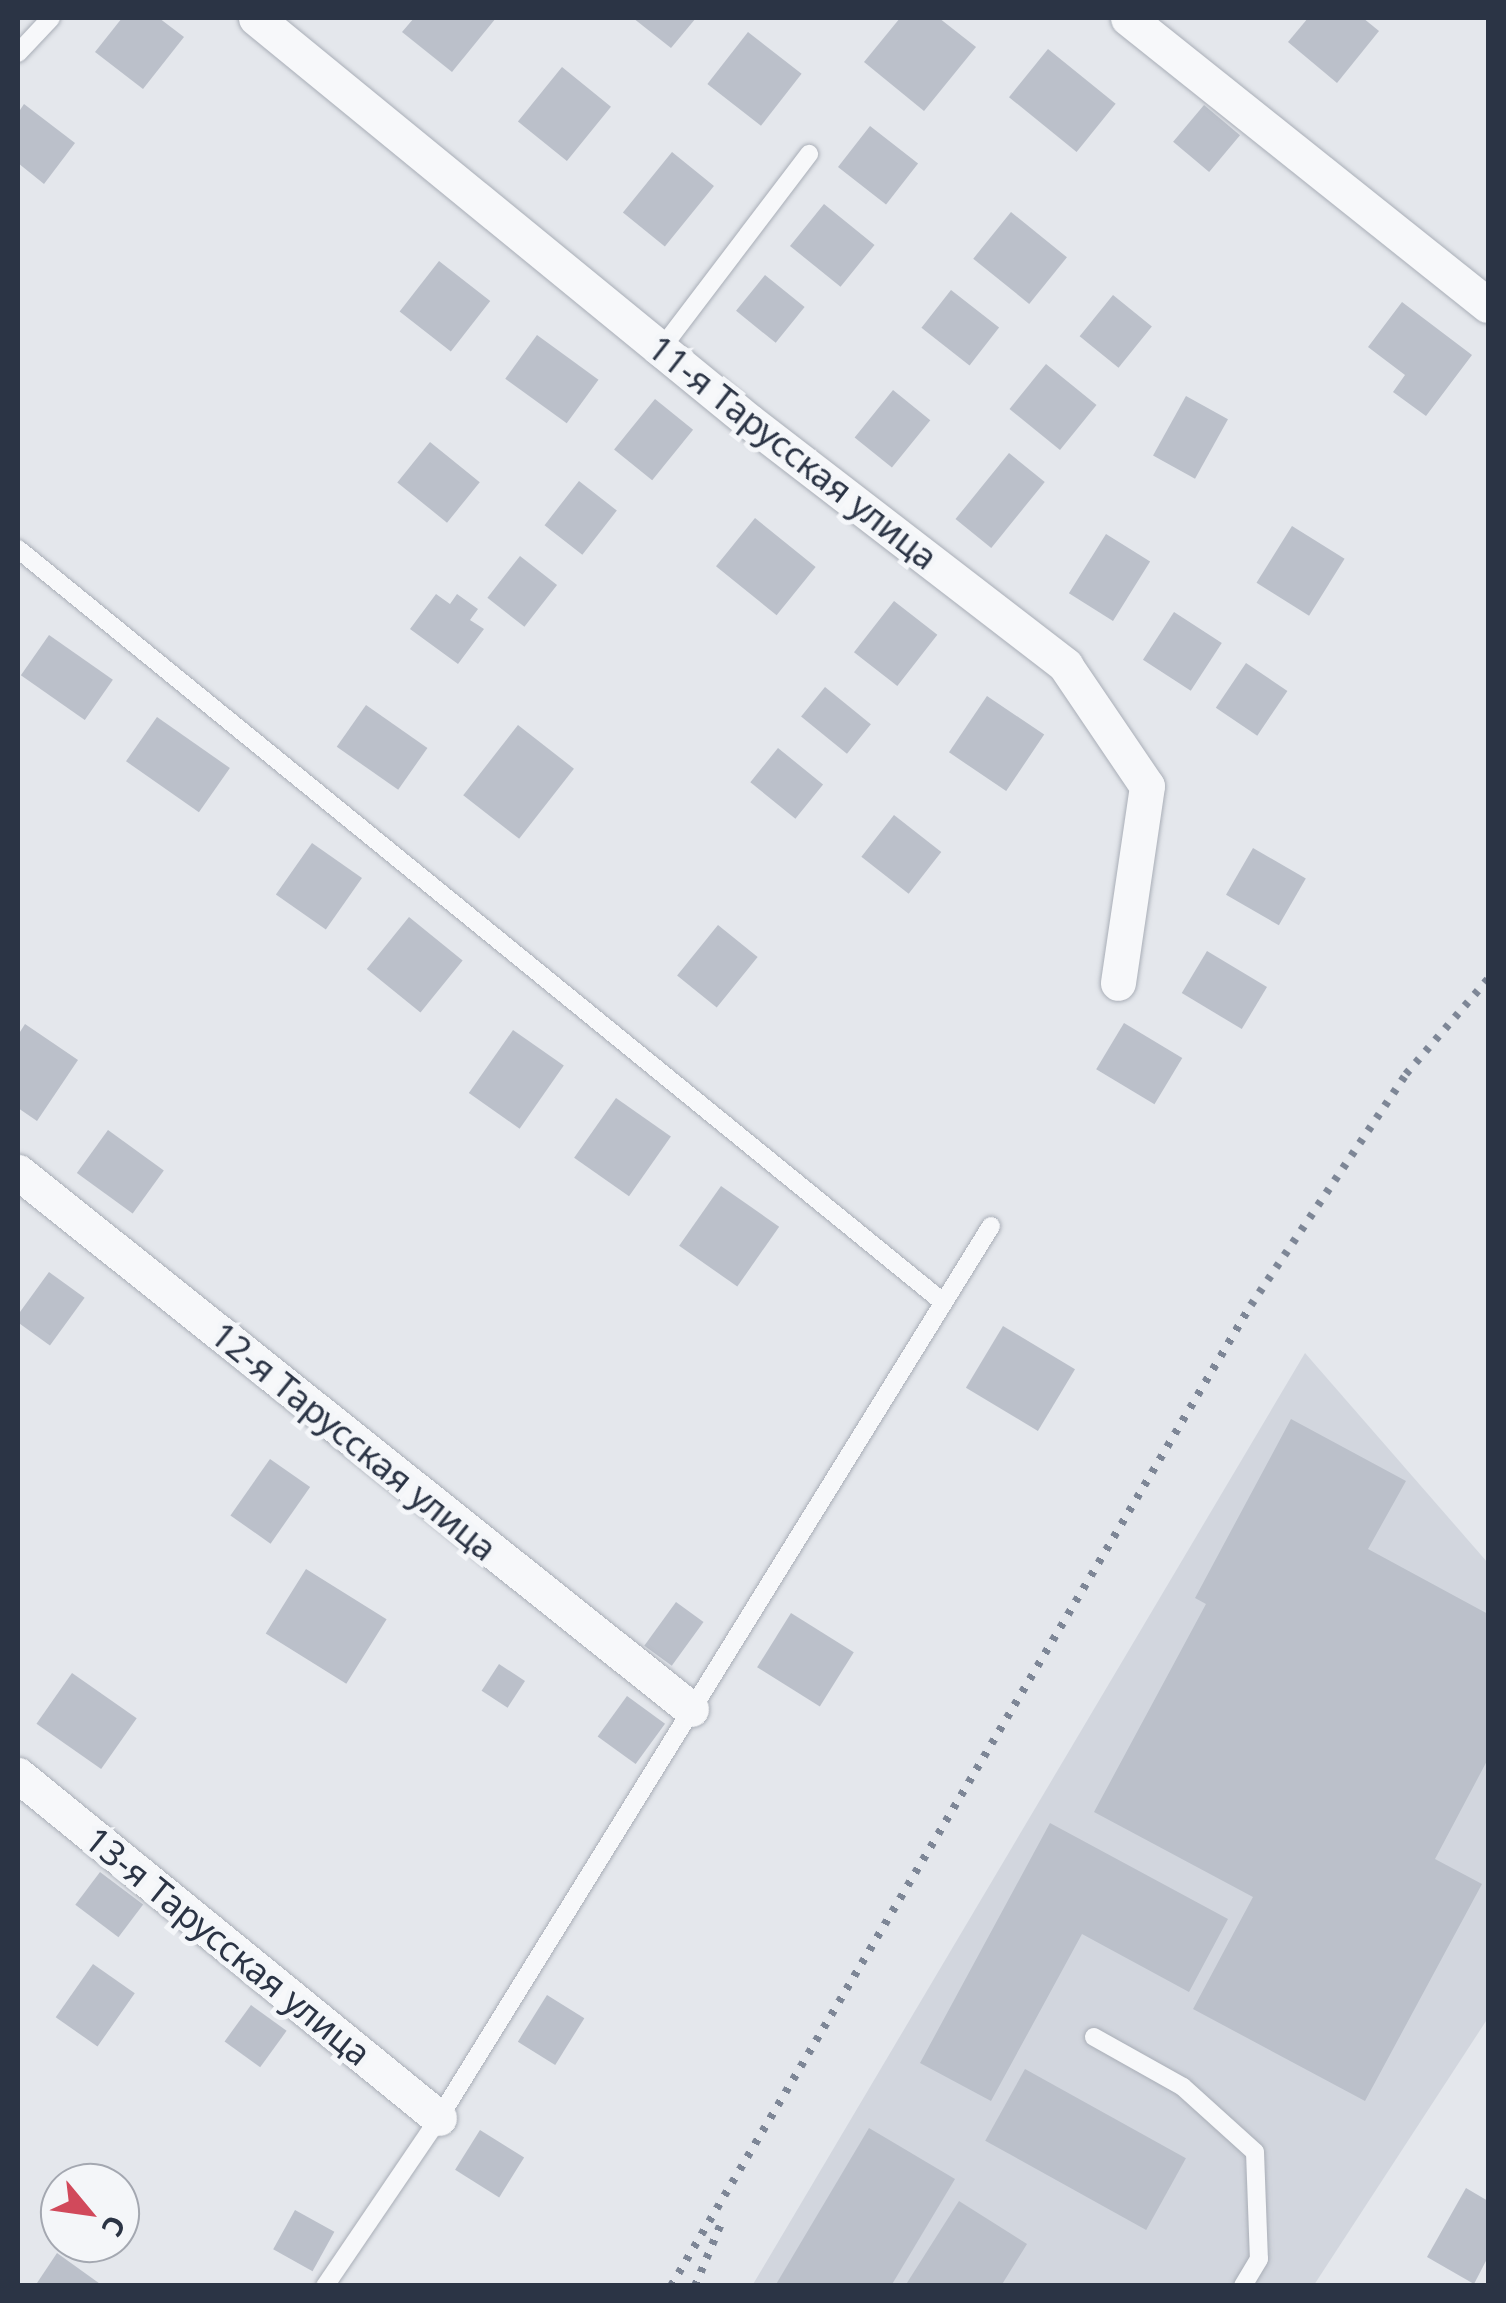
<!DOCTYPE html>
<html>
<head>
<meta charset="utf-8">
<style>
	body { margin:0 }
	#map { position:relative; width:1506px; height:2303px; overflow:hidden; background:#e4e7ec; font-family:"Noto Sans",sans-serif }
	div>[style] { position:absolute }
	.built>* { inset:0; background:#d2d6de }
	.building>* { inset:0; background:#bbc0ca; transform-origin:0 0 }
	.roads { filter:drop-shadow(0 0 2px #a9aeb7) drop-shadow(0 0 2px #a9aeb7) }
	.lane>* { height:18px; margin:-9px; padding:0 9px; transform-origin:9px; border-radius:9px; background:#f7f8fa }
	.street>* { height:35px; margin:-17.5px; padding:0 17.5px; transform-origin:17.5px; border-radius:17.5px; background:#f7f8fa }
	.rail>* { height:8px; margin-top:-4px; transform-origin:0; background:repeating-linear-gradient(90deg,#7d8696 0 5px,transparent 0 15px) }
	span { translate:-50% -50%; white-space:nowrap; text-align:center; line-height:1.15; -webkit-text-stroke:10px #f4f6f9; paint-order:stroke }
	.street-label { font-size:35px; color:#2b3445 }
	.frame { position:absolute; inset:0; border:20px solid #2b3445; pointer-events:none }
	.north { position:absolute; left:40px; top:2163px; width:100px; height:100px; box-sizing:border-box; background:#f4f6f9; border:2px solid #a4a8b1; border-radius:50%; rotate:119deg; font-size:28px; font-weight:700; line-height:40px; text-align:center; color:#2b3445 }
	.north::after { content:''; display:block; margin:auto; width:35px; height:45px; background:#d1495b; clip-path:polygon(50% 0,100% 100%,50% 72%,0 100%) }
</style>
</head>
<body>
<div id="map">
	<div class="built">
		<div style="clip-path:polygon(1305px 1353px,1488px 1563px,1488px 2018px,1314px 2285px,752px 2286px)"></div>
	</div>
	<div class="building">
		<div style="clip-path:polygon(122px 18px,159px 18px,184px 37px,143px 89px,95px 52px)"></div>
		<div style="clip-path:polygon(414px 18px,496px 18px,452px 72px,402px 32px)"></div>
		<div style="clip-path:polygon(633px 18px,696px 18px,671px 48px)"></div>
		<div style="clip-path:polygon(900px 18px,939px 18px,976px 47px,924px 111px,864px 62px)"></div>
		<div style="clip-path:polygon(1308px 18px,1363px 18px,1379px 31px,1337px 83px,1288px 42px)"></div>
		<div style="left:748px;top:32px;width:68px;height:66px;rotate:38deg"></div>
		<div style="left:1048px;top:49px;width:87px;height:62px;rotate:39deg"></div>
		<div style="left:562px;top:67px;width:63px;height:70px;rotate:39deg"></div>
		<div style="clip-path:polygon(24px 104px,75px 143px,44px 184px,18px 163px,18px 113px)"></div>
		<div style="left:1204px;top:105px;width:47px;height:48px;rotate:40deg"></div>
		<div style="left:870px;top:126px;width:61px;height:52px;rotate:38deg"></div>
		<div style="left:672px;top:152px;width:54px;height:78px;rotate:39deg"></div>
		<div style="left:824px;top:204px;width:65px;height:54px;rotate:39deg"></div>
		<div style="left:1011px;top:212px;width:72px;height:60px;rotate:39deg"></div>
		<div style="left:439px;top:261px;width:65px;height:64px;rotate:38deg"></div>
		<div style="left:765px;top:275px;width:51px;height:46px;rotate:39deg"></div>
		<div style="left:951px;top:290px;width:61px;height:48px;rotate:38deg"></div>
		<div style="left:1113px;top:295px;width:50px;height:53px;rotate:39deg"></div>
		<div style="clip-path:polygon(1402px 302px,1472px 355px,1426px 416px,1393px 392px,1405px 375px,1368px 347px)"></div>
		<div style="left:537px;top:335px;width:76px;height:54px;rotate:36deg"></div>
		<div style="left:1046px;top:364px;width:65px;height:58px;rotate:39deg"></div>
		<div style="left:893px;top:390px;width:48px;height:61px;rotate:39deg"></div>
		<div style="left:1186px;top:396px;width:48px;height:68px;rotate:29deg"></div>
		<div style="left:655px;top:399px;width:49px;height:65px;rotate:39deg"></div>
		<div style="left:430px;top:442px;width:64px;height:52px;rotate:39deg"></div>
		<div style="left:1009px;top:453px;width:46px;height:85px;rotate:39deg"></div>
		<div style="left:579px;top:481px;width:48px;height:56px;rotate:38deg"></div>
		<div style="left:755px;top:518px;width:78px;height:62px;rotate:39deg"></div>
		<div style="left:1292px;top:526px;width:62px;height:67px;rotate:32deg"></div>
		<div style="left:1106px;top:534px;width:52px;height:70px;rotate:32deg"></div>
		<div style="left:520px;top:556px;width:47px;height:53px;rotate:38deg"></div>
		<div style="clip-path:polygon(436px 594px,450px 604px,457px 594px,478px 609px,470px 620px,484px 629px,458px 664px,410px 629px)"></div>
		<div style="left:894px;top:601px;width:55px;height:65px;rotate:38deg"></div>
		<div style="left:1174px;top:612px;width:57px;height:57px;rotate:33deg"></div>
		<div style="left:49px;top:635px;width:78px;height:49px;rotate:35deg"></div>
		<div style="left:1246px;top:663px;width:50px;height:54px;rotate:34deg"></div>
		<div style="left:825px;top:687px;width:59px;height:38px;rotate:39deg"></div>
		<div style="left:987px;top:696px;width:69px;height:68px;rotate:34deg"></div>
		<div style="left:366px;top:705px;width:75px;height:51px;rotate:35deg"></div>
		<div style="left:157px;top:717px;width:89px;height:54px;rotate:35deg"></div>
		<div style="left:518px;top:725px;width:71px;height:89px;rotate:38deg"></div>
		<div style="left:778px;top:748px;width:58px;height:44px;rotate:39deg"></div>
		<div style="left:894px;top:815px;width:60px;height:53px;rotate:38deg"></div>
		<div style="left:312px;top:843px;width:61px;height:63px;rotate:35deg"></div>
		<div style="left:1253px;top:848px;width:61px;height:54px;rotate:30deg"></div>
		<div style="left:409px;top:917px;width:69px;height:67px;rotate:39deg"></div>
		<div style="left:718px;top:925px;width:51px;height:65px;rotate:39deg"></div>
		<div style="left:1207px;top:951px;width:70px;height:49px;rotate:31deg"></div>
		<div style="left:1124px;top:1023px;width:68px;height:54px;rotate:31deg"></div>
		<div style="clip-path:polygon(25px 1024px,78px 1060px,37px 1121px,18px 1108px,18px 1035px)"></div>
		<div style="left:513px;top:1030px;width:62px;height:77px;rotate:35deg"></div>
		<div style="left:616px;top:1098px;width:67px;height:73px;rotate:35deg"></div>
		<div style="left:108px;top:1130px;width:69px;height:53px;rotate:36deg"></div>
		<div style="left:721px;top:1186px;width:71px;height:73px;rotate:35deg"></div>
		<div style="left:49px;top:1272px;width:44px;height:59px;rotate:36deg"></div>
		<div style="left:1003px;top:1326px;width:84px;height:72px;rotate:31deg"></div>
		<div style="clip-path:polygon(1291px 1419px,1406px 1481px,1368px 1549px,1488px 1614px,1488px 1759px,1435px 1859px,1482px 1884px,1365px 2101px,1193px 2009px,1253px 1897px,1094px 1812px,1206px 1604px,1195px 1598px)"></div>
		<div style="left:270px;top:1459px;width:49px;height:69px;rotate:35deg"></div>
		<div style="left:306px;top:1569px;width:95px;height:76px;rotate:32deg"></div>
		<div style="left:676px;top:1602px;width:34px;height:54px;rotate:36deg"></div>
		<div style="left:791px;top:1613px;width:74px;height:64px;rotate:32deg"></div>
		<div style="left:499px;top:1664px;width:31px;height:32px;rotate:33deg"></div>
		<div style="left:72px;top:1673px;width:79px;height:62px;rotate:35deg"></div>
		<div style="left:627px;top:1696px;width:47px;height:50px;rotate:36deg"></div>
		<div style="clip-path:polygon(1050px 1823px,1228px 1919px,1189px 1992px,1082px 1934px,991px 2101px,920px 2063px)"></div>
		<div style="left:100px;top:1872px;width:54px;height:41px;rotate:37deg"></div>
		<div style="left:93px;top:1964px;width:51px;height:65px;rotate:35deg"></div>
		<div style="left:547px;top:1995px;width:44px;height:55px;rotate:32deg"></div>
		<div style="left:251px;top:2005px;width:44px;height:45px;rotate:36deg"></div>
		<div style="left:1025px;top:2069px;width:184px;height:82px;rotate:29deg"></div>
		<div style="clip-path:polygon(869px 2128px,955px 2179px,891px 2286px,775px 2286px)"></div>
		<div style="left:480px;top:2130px;width:52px;height:47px;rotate:32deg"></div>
		<div style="clip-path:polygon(1466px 2188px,1488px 2201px,1488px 2257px,1474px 2284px,1427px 2257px)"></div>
		<div style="clip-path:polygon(959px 2201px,1027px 2244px,1001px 2286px,905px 2286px)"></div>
		<div style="left:295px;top:2210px;width:45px;height:45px;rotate:29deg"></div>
		<div style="clip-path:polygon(57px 2253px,103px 2286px,35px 2286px)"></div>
	</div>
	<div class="roads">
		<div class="lane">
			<div style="left:18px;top:53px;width:48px;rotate:-46.7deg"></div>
			<div style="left:661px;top:349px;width:245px;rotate:-52.8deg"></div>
			<div style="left:18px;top:549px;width:1193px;rotate:39.15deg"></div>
			<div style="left:1094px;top:2037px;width:102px;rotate:29.3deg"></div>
			<div style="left:1183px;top:2087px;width:97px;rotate:42.1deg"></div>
			<div style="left:1255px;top:2152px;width:107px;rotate:87.9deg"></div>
			<div style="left:1259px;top:2259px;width:31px;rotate:121deg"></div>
			<div style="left:325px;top:2286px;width:203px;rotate:-55.8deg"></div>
			<div style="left:439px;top:2118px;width:1049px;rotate:-58.25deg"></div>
		</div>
		<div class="street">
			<div style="left:256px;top:18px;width:638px;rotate:39.28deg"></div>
			<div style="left:750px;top:422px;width:398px;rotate:37.6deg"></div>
			<div style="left:1065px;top:665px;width:146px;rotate:55.9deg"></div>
			<div style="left:1147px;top:786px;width:199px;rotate:98.4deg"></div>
			<div style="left:1128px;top:18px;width:460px;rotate:38.6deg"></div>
			<div style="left:18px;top:1172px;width:861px;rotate:38.59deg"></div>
			<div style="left:18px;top:1775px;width:543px;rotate:39.17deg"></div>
		</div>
	</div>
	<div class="rail">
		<div style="left:671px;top:2286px;width:1140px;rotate:-59.41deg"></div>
		<div style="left:1251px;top:1305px;width:278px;rotate:-56.1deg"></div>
		<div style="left:1406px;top:1074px;width:125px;rotate:-49.2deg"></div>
		<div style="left:695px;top:2286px;width:70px;rotate:-67.4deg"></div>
	</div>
	<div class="street-label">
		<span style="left:793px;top:452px;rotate:38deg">11-я Тарусская улица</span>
		<span style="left:354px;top:1441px;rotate:39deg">12-я Тарусская улица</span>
		<span style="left:228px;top:1946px;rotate:39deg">13-я Тарусская улица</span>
	</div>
	<div class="frame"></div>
	<div class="north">С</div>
</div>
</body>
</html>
